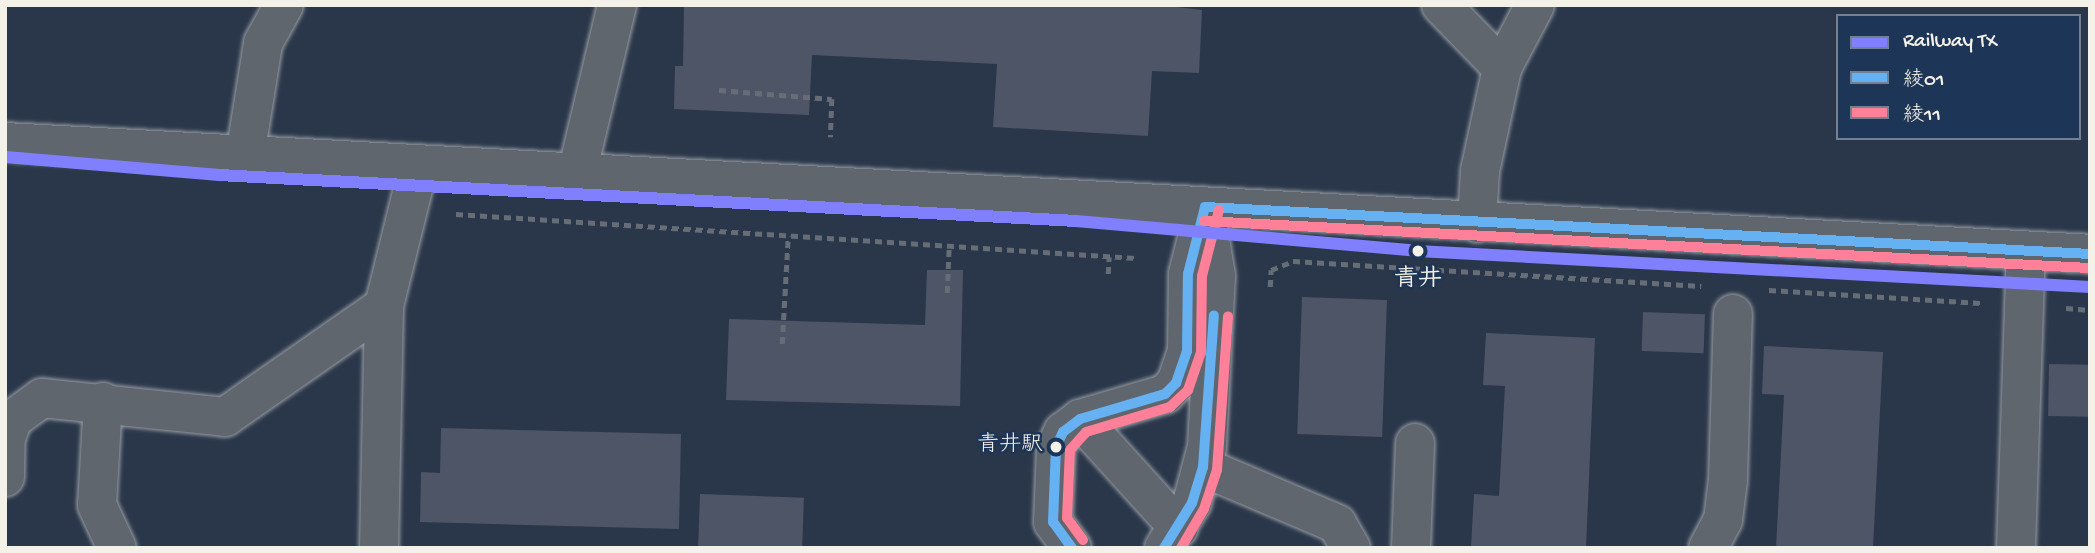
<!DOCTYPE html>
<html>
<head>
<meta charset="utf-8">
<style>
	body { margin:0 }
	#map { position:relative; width:2095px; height:553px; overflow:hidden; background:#2a374a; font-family:"Gochi Hand","Klee One",sans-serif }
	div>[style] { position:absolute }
	.building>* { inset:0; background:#4d5566; transform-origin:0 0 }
	.path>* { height:4.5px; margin-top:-2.25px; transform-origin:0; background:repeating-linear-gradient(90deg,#666d76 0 7px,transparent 0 12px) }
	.roads { filter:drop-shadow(0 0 2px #979ca3) drop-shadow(0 0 2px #979ca3) }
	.minor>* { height:38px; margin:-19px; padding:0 19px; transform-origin:19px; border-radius:19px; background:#60666e }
	.major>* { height:38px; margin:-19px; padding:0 19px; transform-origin:19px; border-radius:19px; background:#60666e }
	.bus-1>* { height:10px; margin:-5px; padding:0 5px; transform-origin:5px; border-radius:5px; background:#66b1f2 }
	.bus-2>* { height:10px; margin:-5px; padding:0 5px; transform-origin:5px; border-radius:5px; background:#ff8098 }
	.rail-1>* { height:12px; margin:-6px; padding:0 6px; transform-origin:6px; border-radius:6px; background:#8080ff }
	.dots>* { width:19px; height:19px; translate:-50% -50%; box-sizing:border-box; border:4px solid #1d3557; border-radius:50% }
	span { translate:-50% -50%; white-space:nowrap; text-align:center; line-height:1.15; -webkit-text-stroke:5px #1d3557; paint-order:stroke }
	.bus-label { font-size:22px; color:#f4f1e8 }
	.right { translate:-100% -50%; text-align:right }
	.stop-label { font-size:24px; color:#f4f1e8; font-weight:700 }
	.frame { position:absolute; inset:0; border:7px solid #f4f1e8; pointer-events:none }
	.legend { position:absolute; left:1836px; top:14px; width:245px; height:126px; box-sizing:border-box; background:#1d3557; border:2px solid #738091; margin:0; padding:9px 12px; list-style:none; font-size:21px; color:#f4f1e8 }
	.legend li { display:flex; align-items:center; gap:14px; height:35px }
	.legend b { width:35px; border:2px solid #738091 }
</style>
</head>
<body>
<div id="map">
	<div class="building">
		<div style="clip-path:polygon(684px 5px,1160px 5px,1202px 10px,1199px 73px,1152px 71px,1148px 136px,993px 127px,997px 64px,812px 55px,809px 115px,674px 109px,675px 66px,683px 66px)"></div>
		<div style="clip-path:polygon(927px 270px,963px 270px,960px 406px,726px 400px,729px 319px,925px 325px)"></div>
		<div style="left:1302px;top:297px;width:85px;height:137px;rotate:2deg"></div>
		<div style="left:1643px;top:312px;width:62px;height:39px;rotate:2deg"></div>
		<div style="clip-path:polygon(1486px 333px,1595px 338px,1586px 548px,1471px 547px,1474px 494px,1499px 496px,1505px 386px,1483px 385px)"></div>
		<div style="clip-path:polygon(1764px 346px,1883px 352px,1873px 548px,1776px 548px,1784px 395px,1762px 394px)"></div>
		<div style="left:2049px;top:364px;width:41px;height:52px;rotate:1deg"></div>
		<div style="clip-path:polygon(441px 428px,681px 434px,679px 529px,420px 522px,421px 472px,440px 473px)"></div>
		<div style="left:700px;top:494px;width:104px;height:54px;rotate:2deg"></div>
	</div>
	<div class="path">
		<div style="left:719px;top:90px;width:113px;rotate:4.6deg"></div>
		<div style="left:832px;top:99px;width:38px;rotate:92deg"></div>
		<div style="left:456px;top:214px;width:681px;rotate:3.7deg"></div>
		<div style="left:1108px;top:274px;width:17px;rotate:-87deg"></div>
		<div style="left:1270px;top:287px;width:17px;rotate:-87deg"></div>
		<div style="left:1271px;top:270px;width:24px;rotate:-22deg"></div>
		<div style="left:1293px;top:261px;width:409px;rotate:3.5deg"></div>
		<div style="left:1769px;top:290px;width:212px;rotate:3.5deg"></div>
		<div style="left:947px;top:293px;width:47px;rotate:-87.6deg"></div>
		<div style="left:2066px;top:308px;width:24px;rotate:5deg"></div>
		<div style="left:782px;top:344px;width:108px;rotate:-86.8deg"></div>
	</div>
	<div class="roads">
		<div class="minor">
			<div style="left:1441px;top:5px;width:88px;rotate:45.9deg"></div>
			<div style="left:245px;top:156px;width:114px;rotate:-80.9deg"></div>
			<div style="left:263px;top:43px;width:43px;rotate:-61.1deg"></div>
			<div style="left:577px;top:173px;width:173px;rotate:-76.6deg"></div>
			<div style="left:1477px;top:223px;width:52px;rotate:-86.7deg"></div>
			<div style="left:1480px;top:171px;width:105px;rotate:-77.9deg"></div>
			<div style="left:1502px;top:68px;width:71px;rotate:-62.4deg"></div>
			<div style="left:103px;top:402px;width:103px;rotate:93.3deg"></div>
			<div style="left:97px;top:505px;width:47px;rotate:65.1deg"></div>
			<div style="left:1080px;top:419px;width:147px;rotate:47.8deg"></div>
			<div style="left:1203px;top:467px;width:146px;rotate:23deg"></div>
			<div style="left:1337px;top:524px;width:28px;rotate:60deg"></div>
			<div style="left:5px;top:477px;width:39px;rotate:-89deg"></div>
			<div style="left:6px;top:438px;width:20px;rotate:-70deg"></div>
			<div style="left:13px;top:419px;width:36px;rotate:-36deg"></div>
			<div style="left:42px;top:398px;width:184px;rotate:5.9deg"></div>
			<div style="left:225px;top:417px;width:194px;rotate:-34.9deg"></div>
			<div style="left:384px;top:306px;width:145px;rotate:-76.1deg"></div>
			<div style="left:379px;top:548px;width:242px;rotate:-88.8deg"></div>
			<div style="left:1072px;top:548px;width:32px;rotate:-126deg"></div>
			<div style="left:1053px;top:522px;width:75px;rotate:-87.7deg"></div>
			<div style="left:1056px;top:447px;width:17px;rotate:-65deg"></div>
			<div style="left:1063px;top:432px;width:21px;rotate:-37deg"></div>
			<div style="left:1080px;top:419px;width:89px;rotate:-16.4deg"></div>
			<div style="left:1165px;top:394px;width:16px;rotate:-45deg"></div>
			<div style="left:1176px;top:383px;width:34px;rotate:-71deg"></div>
			<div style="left:1187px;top:351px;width:77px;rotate:-89.3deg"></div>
			<div style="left:1188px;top:274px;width:69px;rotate:-75.8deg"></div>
			<div style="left:1164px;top:548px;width:53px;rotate:-58.1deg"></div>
			<div style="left:1192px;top:503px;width:58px;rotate:-75deg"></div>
			<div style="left:1207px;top:447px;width:171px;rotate:-87deg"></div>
			<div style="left:1216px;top:276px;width:50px;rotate:-99.3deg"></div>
			<div style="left:1411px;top:548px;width:105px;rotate:-87.8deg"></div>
			<div style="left:1708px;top:548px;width:32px;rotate:-62deg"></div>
			<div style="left:1723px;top:520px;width:40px;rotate:-82.9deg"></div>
			<div style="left:1728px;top:480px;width:166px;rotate:-88.3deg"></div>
			<div style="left:2016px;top:548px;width:297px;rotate:-88.1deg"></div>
		</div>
		<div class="major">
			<div style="left:5px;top:142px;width:2088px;rotate:3.07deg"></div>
		</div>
	</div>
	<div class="bus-1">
		<div style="left:1205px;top:207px;width:886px;rotate:3.04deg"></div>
		<div style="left:1072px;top:548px;width:32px;rotate:-126deg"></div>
		<div style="left:1053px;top:522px;width:75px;rotate:-87.7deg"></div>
		<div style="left:1056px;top:447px;width:17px;rotate:-65deg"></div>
		<div style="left:1063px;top:432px;width:21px;rotate:-37deg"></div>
		<div style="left:1080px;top:419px;width:89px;rotate:-16.4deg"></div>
		<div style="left:1165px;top:394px;width:16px;rotate:-45deg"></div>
		<div style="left:1176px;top:383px;width:34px;rotate:-71deg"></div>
		<div style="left:1187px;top:351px;width:77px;rotate:-89.3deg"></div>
		<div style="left:1188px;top:274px;width:69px;rotate:-75.8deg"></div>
		<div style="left:1164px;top:548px;width:53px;rotate:-58.1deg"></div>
		<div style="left:1192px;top:503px;width:38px;rotate:-73deg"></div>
		<div style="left:1203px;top:467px;width:152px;rotate:-85.9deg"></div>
	</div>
	<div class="bus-2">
		<div style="left:1204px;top:221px;width:886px;rotate:3.04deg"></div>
		<div style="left:1083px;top:540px;width:27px;rotate:-126deg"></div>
		<div style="left:1067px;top:518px;width:68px;rotate:-87.5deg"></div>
		<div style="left:1070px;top:450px;width:24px;rotate:-48deg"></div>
		<div style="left:1086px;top:432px;width:88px;rotate:-16.6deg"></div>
		<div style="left:1170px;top:407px;width:25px;rotate:-43deg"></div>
		<div style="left:1188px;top:390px;width:39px;rotate:-71deg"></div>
		<div style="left:1201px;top:353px;width:77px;rotate:-89.3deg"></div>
		<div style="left:1202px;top:276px;width:68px;rotate:-75.6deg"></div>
		<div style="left:1181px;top:548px;width:45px;rotate:-59.5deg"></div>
		<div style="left:1204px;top:509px;width:41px;rotate:-71.6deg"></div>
		<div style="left:1217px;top:470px;width:154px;rotate:-85.9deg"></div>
	</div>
	<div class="rail-1">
		<div style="left:5px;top:157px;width:215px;rotate:4.8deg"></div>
		<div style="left:219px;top:175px;width:858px;rotate:3.07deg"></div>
		<div style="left:1076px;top:221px;width:342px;rotate:5deg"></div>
		<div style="left:1417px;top:251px;width:674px;rotate:3.06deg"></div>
	</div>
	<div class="dots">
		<div style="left:1418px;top:251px;background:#f4f1e8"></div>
		<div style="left:1056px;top:447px;background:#f4f1e8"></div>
	</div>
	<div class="bus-label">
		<span class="right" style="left:1043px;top:447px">青井駅</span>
	</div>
	<div class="stop-label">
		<span style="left:1418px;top:281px">青井</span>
	</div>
	<div class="frame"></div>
	<ul class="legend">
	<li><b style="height:9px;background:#8080ff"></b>Railway TX</li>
	<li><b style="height:9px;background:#66b1f2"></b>綾01</li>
	<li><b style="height:9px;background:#ff8098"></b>綾11</li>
	</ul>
</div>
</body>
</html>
